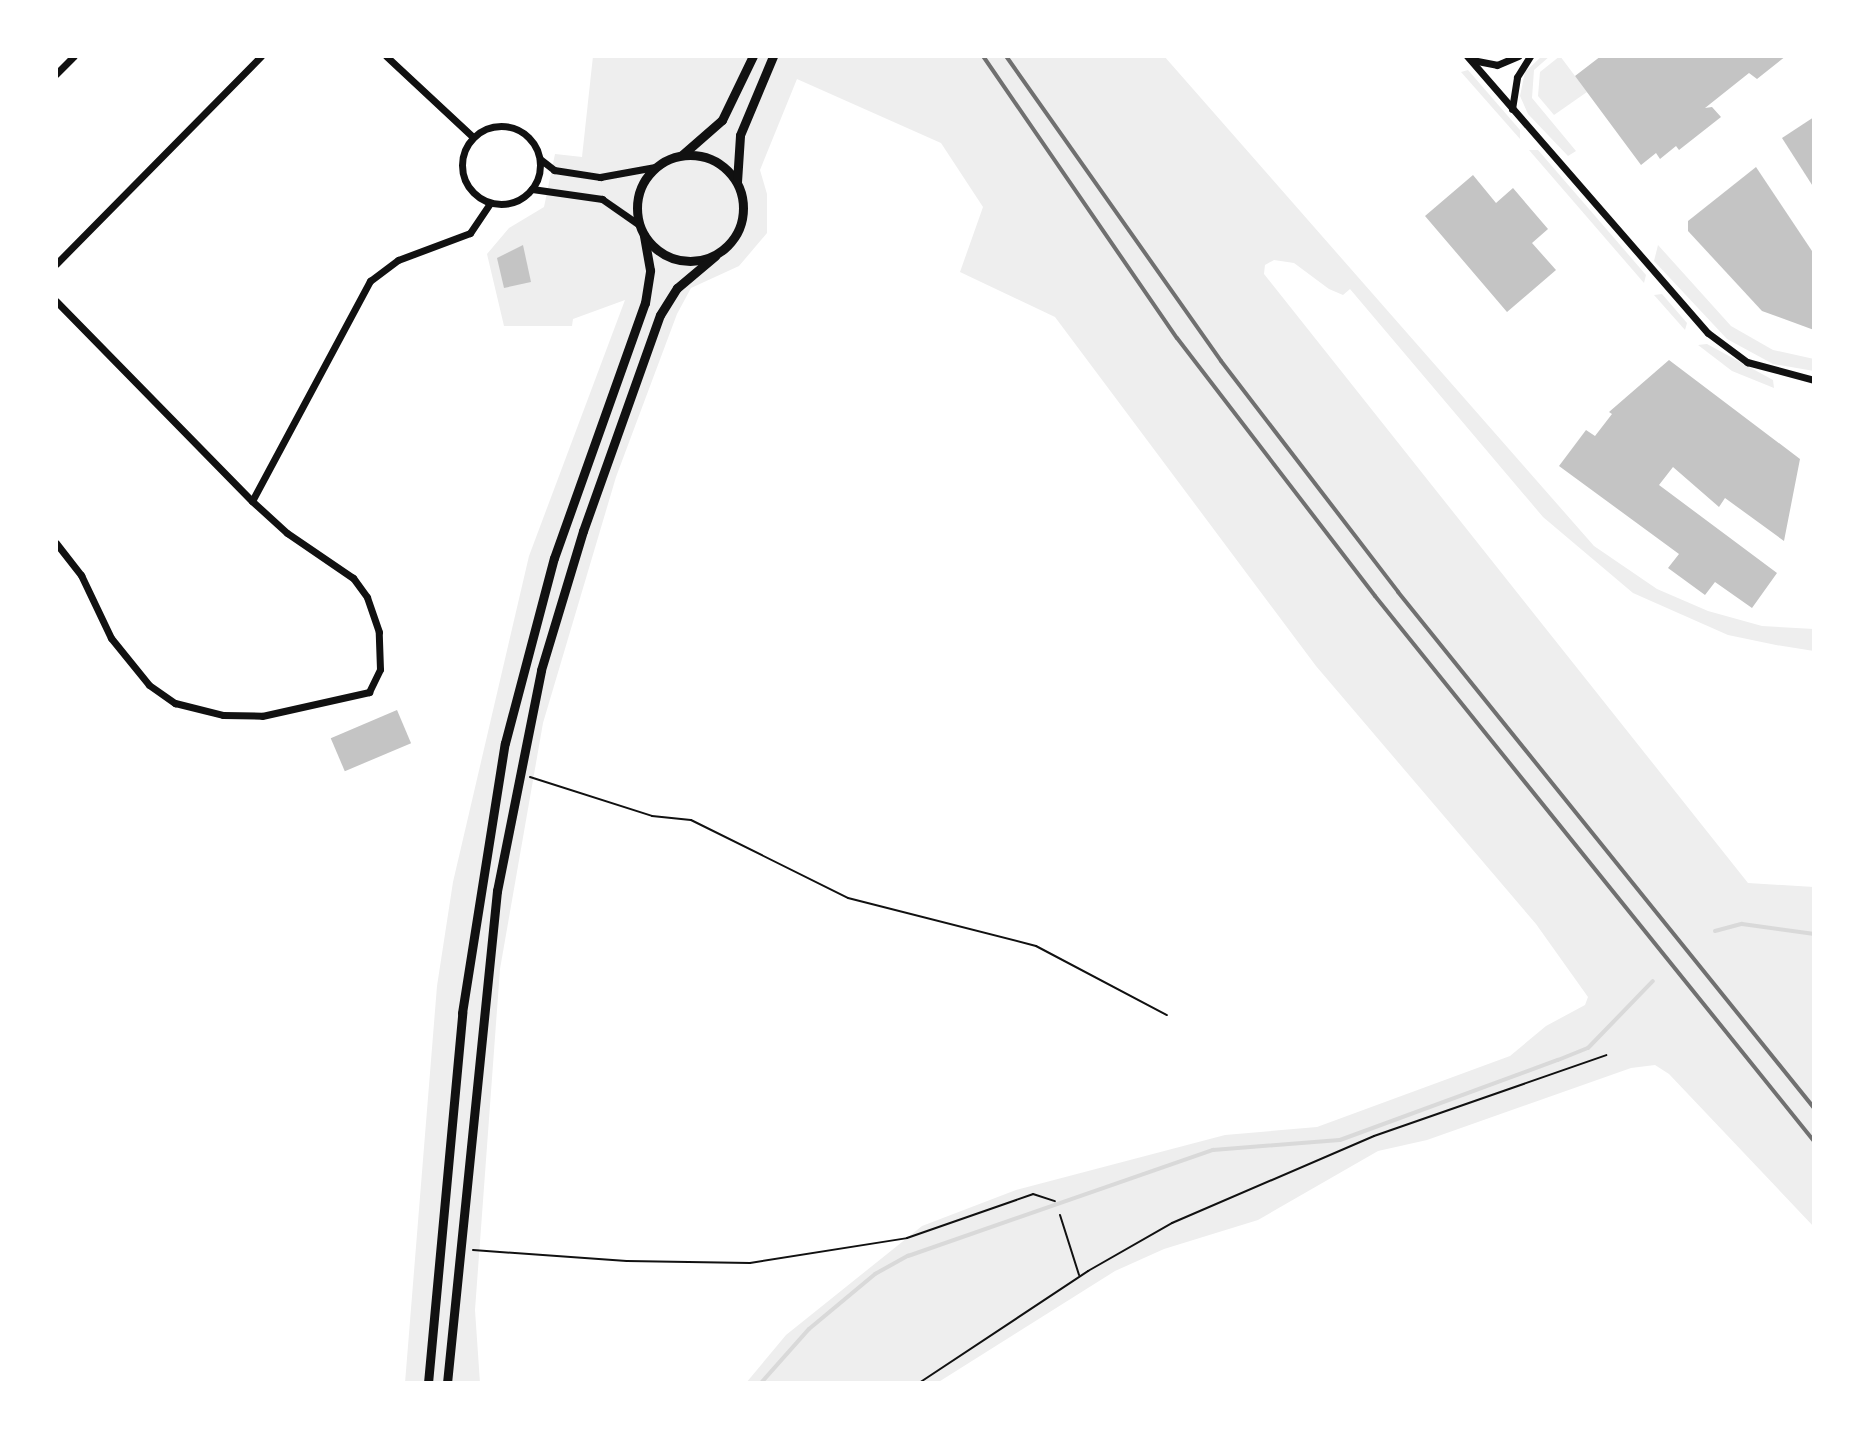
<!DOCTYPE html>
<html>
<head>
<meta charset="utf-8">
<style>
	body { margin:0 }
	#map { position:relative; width:1870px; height:1439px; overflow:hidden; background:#fff; font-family:"Open Sans",sans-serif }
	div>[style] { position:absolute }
	.green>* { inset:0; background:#eee }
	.stream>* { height:4px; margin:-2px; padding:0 2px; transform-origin:2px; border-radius:2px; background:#d9d9d9 }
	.building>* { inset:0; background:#c4c4c4; transform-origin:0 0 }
	.path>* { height:2px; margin:-1px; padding:0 1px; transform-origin:1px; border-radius:1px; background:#111 }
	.minor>* { height:7px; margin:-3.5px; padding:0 3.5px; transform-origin:3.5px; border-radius:3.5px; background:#111 }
	.minor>.ring { margin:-3.5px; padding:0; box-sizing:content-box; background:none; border:7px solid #111; border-radius:50% }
	.tertiary>* { height:9px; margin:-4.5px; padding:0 4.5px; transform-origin:4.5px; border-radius:4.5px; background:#111 }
	.tertiary>.ring { margin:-4.5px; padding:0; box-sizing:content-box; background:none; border:9px solid #111; border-radius:50% }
	.rail>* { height:4px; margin:-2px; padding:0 2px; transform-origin:2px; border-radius:2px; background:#707070 }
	span { translate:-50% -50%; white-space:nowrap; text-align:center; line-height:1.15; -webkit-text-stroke:6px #fff; paint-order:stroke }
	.frame { position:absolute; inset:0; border:58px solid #fff; pointer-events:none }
</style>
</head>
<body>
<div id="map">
	<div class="green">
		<div style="clip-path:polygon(593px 56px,1164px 56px,1594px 546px,1657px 589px,1708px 611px,1762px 626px,1814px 629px,1814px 651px,1776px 645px,1728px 635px,1633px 593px,1543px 517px,1350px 289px,1343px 295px,1329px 289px,1294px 263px,1274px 260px,1265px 265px,1264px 274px,1748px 883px,1814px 887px,1814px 1227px,1669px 1074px,1655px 1065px,1631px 1068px,1427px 1140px,1378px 1151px,1258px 1220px,1164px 1249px,1115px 1271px,937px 1383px,746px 1383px,786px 1335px,922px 1226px,1016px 1190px,1225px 1135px,1317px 1127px,1510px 1056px,1546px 1026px,1585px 1005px,1588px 997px,1536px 924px,1316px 666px,1055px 317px,960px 272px,983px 207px,941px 143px,797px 79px,760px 170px,767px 194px,767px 233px,739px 266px,691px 288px,677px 314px,616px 477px,543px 723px,500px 969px,475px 1310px,480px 1383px,405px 1383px,437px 986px,453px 882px,529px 556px,625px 300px,573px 319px,572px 326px,504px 326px,487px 254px,509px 228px,544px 207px,555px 154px,582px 157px)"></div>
		<div style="clip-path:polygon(1542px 56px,1550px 56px,1534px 70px,1532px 98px,1576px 151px,1568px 156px,1528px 114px,1520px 96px,1525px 72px)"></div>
		<div style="clip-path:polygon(1560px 56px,1587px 92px,1554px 115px,1538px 96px,1540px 72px)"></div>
		<div style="clip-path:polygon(1468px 70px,1520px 130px,1520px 139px,1461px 72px)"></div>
		<div style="clip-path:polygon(1529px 150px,1538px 150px,1621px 246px,1646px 275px,1644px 283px)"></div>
		<div style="clip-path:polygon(1658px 245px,1731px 326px,1773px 350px,1814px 359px,1814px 371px,1773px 364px,1727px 339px,1654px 261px)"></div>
		<div style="clip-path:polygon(1662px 294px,1687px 323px,1685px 330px,1654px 295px)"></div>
		<div style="clip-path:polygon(1707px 344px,1773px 380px,1774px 388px,1732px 371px,1698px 345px)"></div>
	</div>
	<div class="stream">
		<div style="left:1715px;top:931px;width:28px;rotate:-15deg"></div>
		<div style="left:1742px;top:924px;width:73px;rotate:7.9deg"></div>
		<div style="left:761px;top:1383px;width:72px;rotate:-48.4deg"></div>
		<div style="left:809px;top:1329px;width:86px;rotate:-39.8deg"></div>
		<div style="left:875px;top:1274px;width:38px;rotate:-29deg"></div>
		<div style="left:908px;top:1256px;width:323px;rotate:-19.2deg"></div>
		<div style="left:1213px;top:1150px;width:127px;rotate:-4.5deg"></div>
		<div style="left:1340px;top:1140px;width:232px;rotate:-20.2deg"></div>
		<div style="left:1558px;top:1060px;width:32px;rotate:-22deg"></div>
		<div style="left:1588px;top:1048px;width:93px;rotate:-45.9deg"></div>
	</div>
	<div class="building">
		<div style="clip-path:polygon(1601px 56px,1786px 56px,1757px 79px,1749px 73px,1705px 108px,1712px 107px,1721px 117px,1679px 150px,1676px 146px,1660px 159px,1656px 153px,1641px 165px,1575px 76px)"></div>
		<div style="clip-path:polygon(1814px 117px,1814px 188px,1782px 138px)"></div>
		<div style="clip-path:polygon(1756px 167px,1814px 254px,1814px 330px,1762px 311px,1688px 231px,1688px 221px)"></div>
		<div style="clip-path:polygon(1473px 175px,1496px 203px,1513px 188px,1548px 229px,1532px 243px,1556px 270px,1507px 312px,1425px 216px)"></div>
		<div style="clip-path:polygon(523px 245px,531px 282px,504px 288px,497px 258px)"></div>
		<div style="clip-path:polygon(1669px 360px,1800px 459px,1784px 541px,1725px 498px,1719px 507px,1673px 467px,1659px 485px,1777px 573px,1752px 608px,1715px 582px,1705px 595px,1668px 568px,1679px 554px,1559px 466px,1586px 430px,1595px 436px,1612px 414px,1609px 412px)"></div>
		<div style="left:397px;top:710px;width:36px;height:72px;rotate:67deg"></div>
	</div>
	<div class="path">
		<div style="left:530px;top:777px;width:128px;rotate:17.7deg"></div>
		<div style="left:652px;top:816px;width:39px;rotate:6deg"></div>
		<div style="left:691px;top:820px;width:175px;rotate:26.4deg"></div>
		<div style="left:848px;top:898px;width:194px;rotate:14.3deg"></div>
		<div style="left:1036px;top:946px;width:148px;rotate:27.8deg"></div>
		<div style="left:1060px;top:1215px;width:63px;rotate:72.4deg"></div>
		<div style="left:473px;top:1250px;width:154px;rotate:4.1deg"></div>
		<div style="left:627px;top:1261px;width:123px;rotate:0.9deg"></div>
		<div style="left:750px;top:1263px;width:159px;rotate:-9deg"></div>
		<div style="left:907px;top:1238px;width:133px;rotate:-19.2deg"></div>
		<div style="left:1033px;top:1194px;width:23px;rotate:18deg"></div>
		<div style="left:919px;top:1383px;width:203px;rotate:-33.5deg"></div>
		<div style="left:1088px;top:1271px;width:97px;rotate:-29.7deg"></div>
		<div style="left:1172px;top:1223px;width:220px;rotate:-23.3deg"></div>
		<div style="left:1374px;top:1136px;width:246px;rotate:-19.2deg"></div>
	</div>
	<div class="minor">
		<div style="left:386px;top:56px;width:119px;rotate:43deg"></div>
		<div style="left:1467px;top:56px;width:367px;rotate:49deg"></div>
		<div style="left:1708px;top:333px;width:49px;rotate:36.6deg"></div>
		<div style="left:1747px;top:362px;width:69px;rotate:15deg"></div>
		<div style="left:1472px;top:60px;width:25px;rotate:11deg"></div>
		<div style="left:1497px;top:65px;width:23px;rotate:-23deg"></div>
		<div style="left:56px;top:74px;width:25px;rotate:-45deg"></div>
		<div style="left:1512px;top:109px;width:32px;rotate:-81deg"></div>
		<div style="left:1517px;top:77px;width:25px;rotate:-58deg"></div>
		<div class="ring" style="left:462px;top:126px;width:71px;height:71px"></div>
		<div style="left:540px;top:159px;width:18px;rotate:38deg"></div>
		<div style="left:554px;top:170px;width:47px;rotate:8.7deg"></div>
		<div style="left:600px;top:177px;width:56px;rotate:-10.3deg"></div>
		<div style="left:532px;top:189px;width:71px;rotate:8.1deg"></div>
		<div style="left:602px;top:199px;width:44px;rotate:34.8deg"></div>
		<div style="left:56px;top:264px;width:292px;rotate:-45.4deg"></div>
		<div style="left:56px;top:301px;width:280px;rotate:45.6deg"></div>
		<div style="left:56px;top:543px;width:41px;rotate:52deg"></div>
		<div style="left:81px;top:575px;width:70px;rotate:64.5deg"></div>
		<div style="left:111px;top:638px;width:60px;rotate:51deg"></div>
		<div style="left:149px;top:685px;width:32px;rotate:35deg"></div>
		<div style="left:175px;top:703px;width:49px;rotate:14deg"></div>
		<div style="left:223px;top:715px;width:39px;rotate:1deg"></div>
		<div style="left:262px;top:716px;width:110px;rotate:-12.6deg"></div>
		<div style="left:369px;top:692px;width:25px;rotate:-64deg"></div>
		<div style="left:380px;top:669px;width:37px;rotate:-92deg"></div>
		<div style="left:379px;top:632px;width:37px;rotate:-109deg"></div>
		<div style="left:367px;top:597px;width:24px;rotate:-126deg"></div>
		<div style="left:353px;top:578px;width:80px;rotate:-145.7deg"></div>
		<div style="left:287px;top:533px;width:47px;rotate:-137.6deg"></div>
		<div style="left:252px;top:501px;width:250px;rotate:-61.8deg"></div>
		<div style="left:370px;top:281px;width:35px;rotate:-37deg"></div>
		<div style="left:398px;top:260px;width:77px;rotate:-20.6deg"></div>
		<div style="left:470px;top:233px;width:36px;rotate:-56deg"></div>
	</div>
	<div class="tertiary">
		<div class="ring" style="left:637px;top:155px;width:97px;height:97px"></div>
		<div style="left:682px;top:155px;width:53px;rotate:-41.2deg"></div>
		<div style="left:722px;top:120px;width:71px;rotate:-64.2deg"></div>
		<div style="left:737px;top:182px;width:47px;rotate:-86.3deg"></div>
		<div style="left:740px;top:135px;width:86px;rotate:-67.3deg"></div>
		<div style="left:428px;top:1383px;width:372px;rotate:-84.7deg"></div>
		<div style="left:462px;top:1013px;width:273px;rotate:-81deg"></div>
		<div style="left:505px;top:743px;width:191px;rotate:-75.2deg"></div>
		<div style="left:554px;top:558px;width:271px;rotate:-70.4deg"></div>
		<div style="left:645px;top:303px;width:33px;rotate:-81deg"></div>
		<div style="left:650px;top:270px;width:35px;rotate:-100deg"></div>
		<div style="left:447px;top:1383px;width:495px;rotate:-84.2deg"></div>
		<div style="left:497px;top:891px;width:225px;rotate:-78.7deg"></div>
		<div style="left:541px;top:670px;width:145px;rotate:-73.2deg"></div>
		<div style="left:583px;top:531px;width:229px;rotate:-70.4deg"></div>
		<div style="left:660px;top:315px;width:32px;rotate:-58deg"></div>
		<div style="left:677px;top:288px;width:50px;rotate:-40.1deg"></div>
	</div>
	<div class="rail">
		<div style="left:983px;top:56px;width:342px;rotate:55.5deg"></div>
		<div style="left:1177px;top:338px;width:325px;rotate:52.5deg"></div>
		<div style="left:1375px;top:596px;width:700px;rotate:51.15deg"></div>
		<div style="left:1006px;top:56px;width:373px;rotate:54.8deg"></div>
		<div style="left:1221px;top:361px;width:291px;rotate:52.5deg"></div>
		<div style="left:1398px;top:592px;width:663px;rotate:51.12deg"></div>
	</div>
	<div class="frame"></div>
</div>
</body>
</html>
